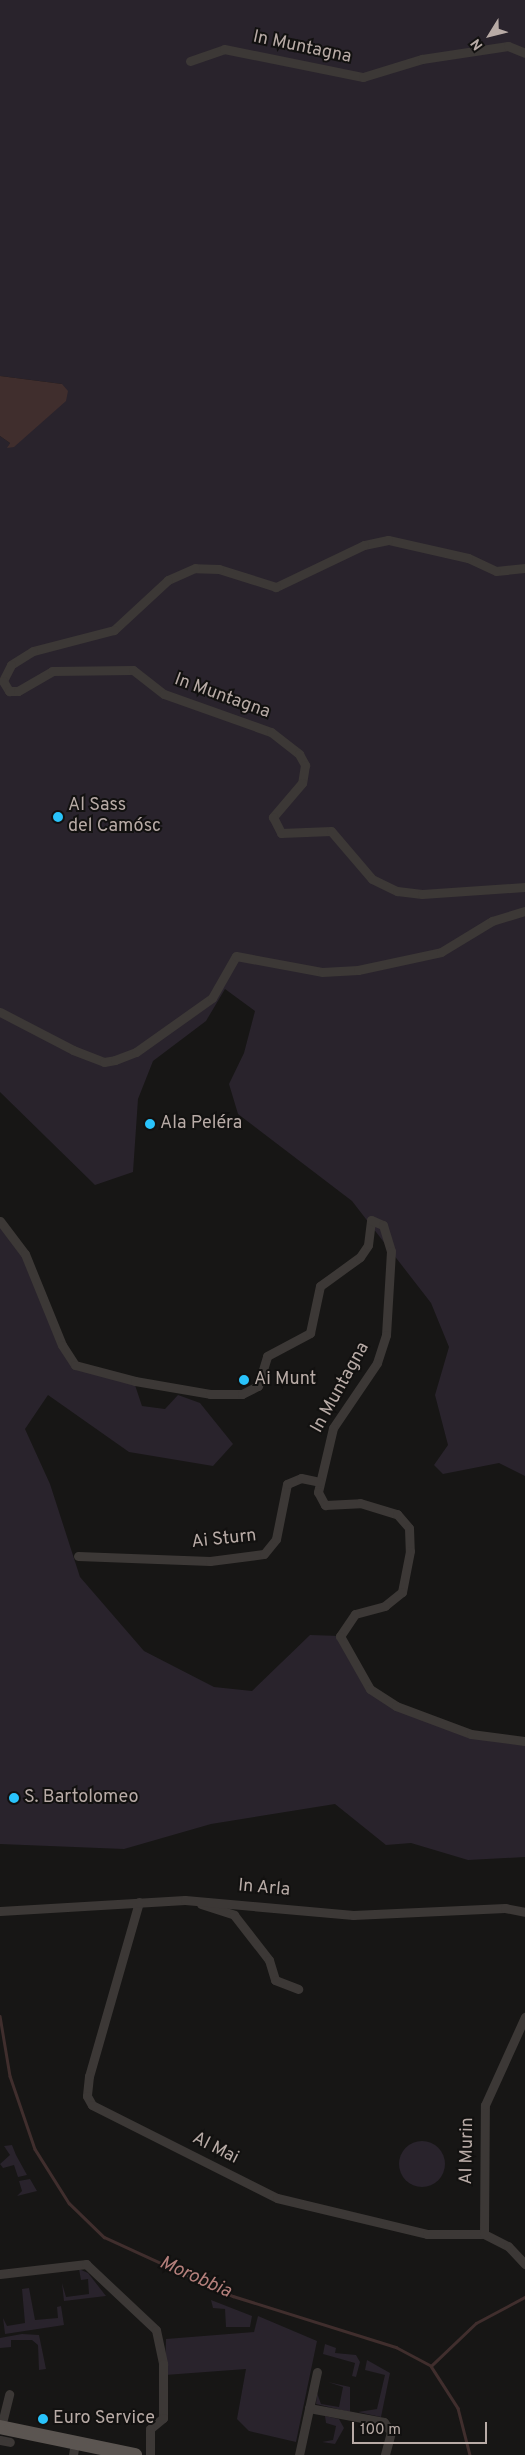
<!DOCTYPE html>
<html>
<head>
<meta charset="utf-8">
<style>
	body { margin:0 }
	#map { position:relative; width:525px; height:2455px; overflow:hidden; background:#171615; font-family:Overpass,sans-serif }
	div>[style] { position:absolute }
	.green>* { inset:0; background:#29232c }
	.round { border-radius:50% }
	.water>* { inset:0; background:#402e2d }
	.stream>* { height:2.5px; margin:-1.25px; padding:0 1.25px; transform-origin:1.25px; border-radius:1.25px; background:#402e2d }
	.minor>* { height:9px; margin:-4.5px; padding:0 4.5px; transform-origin:4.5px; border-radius:4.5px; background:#3c3836 }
	.primary>* { height:14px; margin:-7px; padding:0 7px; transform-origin:7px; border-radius:7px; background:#5b5551 }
	.dots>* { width:14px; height:14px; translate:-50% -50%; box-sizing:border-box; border:2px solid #121110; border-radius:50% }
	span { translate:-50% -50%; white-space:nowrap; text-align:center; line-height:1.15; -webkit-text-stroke:4px #121110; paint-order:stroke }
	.street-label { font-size:18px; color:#b8aba6 }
	.poi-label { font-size:18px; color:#b8aba6 }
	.left { translate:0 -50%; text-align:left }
	.water-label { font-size:19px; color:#b47f7b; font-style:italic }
	.north { position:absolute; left:465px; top:10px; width:50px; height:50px; -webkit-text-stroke:4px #121110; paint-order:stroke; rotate:234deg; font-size:14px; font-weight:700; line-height:20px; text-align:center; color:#b8aba6 }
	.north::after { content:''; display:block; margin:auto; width:18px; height:22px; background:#b8aba6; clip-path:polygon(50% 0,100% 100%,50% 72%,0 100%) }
	.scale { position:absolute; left:352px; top:2422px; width:135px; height:22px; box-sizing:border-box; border:2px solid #b8aba6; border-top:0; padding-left:6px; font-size:15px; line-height:18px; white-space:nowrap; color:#b8aba6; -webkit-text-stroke:4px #121110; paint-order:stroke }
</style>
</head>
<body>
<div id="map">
	<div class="green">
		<div style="clip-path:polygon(0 0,525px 0,525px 1476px,499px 1463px,443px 1474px,434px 1465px,448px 1445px,435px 1395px,449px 1347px,431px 1303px,352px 1201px,238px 1114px,229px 1084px,244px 1053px,255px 1011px,225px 989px,206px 1021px,153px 1061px,138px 1099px,133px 1172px,95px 1185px,0 1092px,0 436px,10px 443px,8px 447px,62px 384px,0 376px)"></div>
		<div style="clip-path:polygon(0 1221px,16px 1239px,75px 1365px,135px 1385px,142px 1406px,165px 1409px,178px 1395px,200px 1403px,233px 1444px,213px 1466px,129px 1452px,48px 1395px,25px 1429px,50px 1484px,80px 1577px,144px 1651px,214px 1687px,252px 1691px,310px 1635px,340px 1636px,370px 1689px,432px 1723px,525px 1741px,525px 1857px,468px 1860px,411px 1843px,386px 1845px,335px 1804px,211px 1824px,124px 1849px,0 1844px)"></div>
		<div class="round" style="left:399px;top:2141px;width:46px;height:46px"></div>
		<div style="clip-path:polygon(12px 2145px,16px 2155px,27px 2175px,18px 2177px,14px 2165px,3px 2168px,0 2164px,10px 2155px,4px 2146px)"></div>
		<div style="clip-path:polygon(30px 2179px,37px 2191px,17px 2196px,22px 2191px,19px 2181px)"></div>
		<div style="clip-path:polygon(79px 2269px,88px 2273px,106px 2296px,64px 2301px,62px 2283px,66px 2297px,89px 2294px,88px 2279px,81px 2280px)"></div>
		<div style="clip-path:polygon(29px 2288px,35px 2320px,58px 2318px,57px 2307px,61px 2306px,64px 2325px,5px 2334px,3px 2318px,7px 2326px,25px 2323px,22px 2289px)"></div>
		<div style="clip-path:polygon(211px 2300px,252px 2316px,250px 2327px,226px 2327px,225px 2309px,213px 2308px)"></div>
		<div style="clip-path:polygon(258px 2316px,317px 2341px,296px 2442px,249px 2431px,237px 2419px,246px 2369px,165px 2375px,166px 2339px,254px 2332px)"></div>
		<div style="clip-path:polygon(22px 2334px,39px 2335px,46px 2369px,39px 2370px,38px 2345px,32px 2340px,11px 2340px,11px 2347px,0 2348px,0 2338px)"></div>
		<div style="clip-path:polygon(325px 2344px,336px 2348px,335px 2353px,356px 2355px,360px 2362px,356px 2377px,352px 2376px,355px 2363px,323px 2354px)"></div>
		<div style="clip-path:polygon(367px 2360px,390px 2373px,381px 2417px,358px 2412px,377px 2409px,385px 2375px,365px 2370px)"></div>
		<div style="clip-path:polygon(328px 2382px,350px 2387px,350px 2412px,316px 2404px,317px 2393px,321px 2404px,339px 2407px,343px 2387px)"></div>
		<div style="clip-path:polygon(325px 2416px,339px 2419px,344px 2428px,335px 2444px,322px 2442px,333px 2440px,336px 2426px,326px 2423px)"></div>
	</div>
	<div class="water">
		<div style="clip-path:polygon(0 376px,62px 384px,68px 391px,66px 401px,14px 447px,7px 448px,10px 443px,0 436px)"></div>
	</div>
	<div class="stream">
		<div style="left:0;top:2016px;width:61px;rotate:80.5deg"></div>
		<div style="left:10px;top:2076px;width:77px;rotate:71.1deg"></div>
		<div style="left:35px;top:2149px;width:64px;rotate:57.8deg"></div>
		<div style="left:69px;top:2203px;width:49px;rotate:44.2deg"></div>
		<div style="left:104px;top:2237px;width:142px;rotate:24.6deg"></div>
		<div style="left:233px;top:2296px;width:171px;rotate:17.4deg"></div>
		<div style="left:396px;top:2347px;width:40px;rotate:28deg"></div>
		<div style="left:431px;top:2366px;width:50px;rotate:57.3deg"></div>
		<div style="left:458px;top:2408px;width:49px;rotate:75.7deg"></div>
		<div style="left:431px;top:2366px;width:62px;rotate:-43.7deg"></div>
		<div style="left:476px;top:2323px;width:55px;rotate:-28deg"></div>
	</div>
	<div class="minor">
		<div style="left:190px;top:61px;width:36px;rotate:-19deg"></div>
		<div style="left:224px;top:49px;width:142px;rotate:11.4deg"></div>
		<div style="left:363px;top:77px;width:62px;rotate:-17deg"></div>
		<div style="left:422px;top:59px;width:87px;rotate:-8.6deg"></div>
		<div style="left:508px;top:46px;width:18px;rotate:22deg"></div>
		<div style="left:525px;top:568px;width:29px;rotate:174deg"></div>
		<div style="left:496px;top:571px;width:31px;rotate:-155deg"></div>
		<div style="left:468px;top:558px;width:82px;rotate:-167.3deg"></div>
		<div style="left:388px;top:540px;width:25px;rotate:168deg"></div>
		<div style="left:364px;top:545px;width:98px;rotate:154.5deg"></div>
		<div style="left:276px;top:587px;width:60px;rotate:-162.5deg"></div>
		<div style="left:219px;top:569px;width:24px;rotate:-178deg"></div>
		<div style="left:195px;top:568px;width:30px;rotate:156deg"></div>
		<div style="left:168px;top:580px;width:74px;rotate:137.2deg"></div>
		<div style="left:114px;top:630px;width:84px;rotate:165.5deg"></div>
		<div style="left:33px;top:651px;width:26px;rotate:148deg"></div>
		<div style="left:11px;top:665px;width:18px;rotate:117deg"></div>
		<div style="left:3px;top:681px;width:12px;rotate:59deg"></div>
		<div style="left:9px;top:691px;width:9px"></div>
		<div style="left:18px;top:691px;width:39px;rotate:-30deg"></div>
		<div style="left:52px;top:671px;width:81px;rotate:-0.7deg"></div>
		<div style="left:133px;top:670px;width:39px;rotate:38deg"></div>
		<div style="left:164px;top:694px;width:114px;rotate:19.6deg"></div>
		<div style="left:271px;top:732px;width:36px;rotate:38deg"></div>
		<div style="left:299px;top:754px;width:13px;rotate:61deg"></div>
		<div style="left:305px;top:765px;width:18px;rotate:99deg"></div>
		<div style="left:302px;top:783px;width:45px;rotate:130.5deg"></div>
		<div style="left:273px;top:817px;width:18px;rotate:63deg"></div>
		<div style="left:281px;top:833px;width:50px;rotate:-2.3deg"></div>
		<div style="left:331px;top:831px;width:63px;rotate:49.5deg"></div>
		<div style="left:372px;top:879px;width:28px;rotate:26deg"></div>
		<div style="left:397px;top:891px;width:25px;rotate:7deg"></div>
		<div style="left:422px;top:894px;width:103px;rotate:-3.9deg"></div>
		<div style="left:0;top:1012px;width:82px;rotate:27.5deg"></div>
		<div style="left:73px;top:1050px;width:33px;rotate:21deg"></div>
		<div style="left:104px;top:1062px;width:11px;rotate:-10deg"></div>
		<div style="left:115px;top:1060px;width:22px;rotate:-21deg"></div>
		<div style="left:136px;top:1052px;width:93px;rotate:-35.4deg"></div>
		<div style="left:212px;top:998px;width:48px;rotate:-60.3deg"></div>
		<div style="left:236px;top:956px;width:87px;rotate:10.5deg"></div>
		<div style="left:322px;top:972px;width:36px;rotate:-3deg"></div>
		<div style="left:358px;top:970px;width:85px;rotate:-12.2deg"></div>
		<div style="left:441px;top:952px;width:60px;rotate:-31.3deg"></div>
		<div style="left:492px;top:921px;width:34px;rotate:-17deg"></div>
		<div style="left:0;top:1221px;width:41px;rotate:52.9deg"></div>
		<div style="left:25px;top:1254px;width:98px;rotate:67.9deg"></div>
		<div style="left:62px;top:1345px;width:24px;rotate:57deg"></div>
		<div style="left:75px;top:1365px;width:62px;rotate:14.9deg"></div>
		<div style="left:135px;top:1381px;width:76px;rotate:9.8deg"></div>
		<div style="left:210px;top:1394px;width:32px"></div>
		<div style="left:242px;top:1394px;width:18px;rotate:-27deg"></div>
		<div style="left:258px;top:1386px;width:31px;rotate:-73deg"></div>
		<div style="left:267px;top:1356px;width:49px;rotate:-28.1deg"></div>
		<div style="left:310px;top:1333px;width:48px;rotate:-78deg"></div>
		<div style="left:320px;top:1286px;width:49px;rotate:-35.9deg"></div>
		<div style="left:360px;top:1257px;width:14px;rotate:-56deg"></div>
		<div style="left:368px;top:1245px;width:25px;rotate:-83deg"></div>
		<div style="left:371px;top:1220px;width:13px;rotate:23deg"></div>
		<div style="left:383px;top:1225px;width:27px;rotate:73deg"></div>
		<div style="left:391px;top:1251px;width:84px;rotate:93.4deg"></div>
		<div style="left:386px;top:1335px;width:29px;rotate:108deg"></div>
		<div style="left:377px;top:1363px;width:78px;rotate:124.1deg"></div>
		<div style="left:333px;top:1428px;width:66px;rotate:103.2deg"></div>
		<div style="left:318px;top:1492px;width:15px;rotate:62deg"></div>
		<div style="left:325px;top:1505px;width:35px;rotate:-3deg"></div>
		<div style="left:360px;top:1503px;width:39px;rotate:17deg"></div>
		<div style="left:397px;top:1514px;width:18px;rotate:49deg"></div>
		<div style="left:409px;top:1528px;width:23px;rotate:88deg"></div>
		<div style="left:410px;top:1551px;width:42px;rotate:101deg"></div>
		<div style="left:402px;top:1592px;width:22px;rotate:141deg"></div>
		<div style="left:385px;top:1606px;width:31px;rotate:165deg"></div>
		<div style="left:355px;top:1614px;width:27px;rotate:124deg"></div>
		<div style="left:340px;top:1636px;width:61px;rotate:60.5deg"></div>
		<div style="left:370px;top:1689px;width:31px;rotate:33deg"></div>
		<div style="left:396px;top:1706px;width:80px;rotate:20.5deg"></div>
		<div style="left:471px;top:1734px;width:54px;rotate:7.4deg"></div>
		<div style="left:78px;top:1556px;width:132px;rotate:2.2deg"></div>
		<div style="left:210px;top:1561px;width:54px;rotate:-7.4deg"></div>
		<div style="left:264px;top:1554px;width:19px;rotate:-51deg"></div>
		<div style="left:276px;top:1539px;width:56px;rotate:-78.7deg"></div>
		<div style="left:287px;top:1484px;width:15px;rotate:-23deg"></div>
		<div style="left:301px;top:1478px;width:19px;rotate:12deg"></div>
		<div style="left:139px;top:1902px;width:181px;rotate:106deg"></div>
		<div style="left:89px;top:2076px;width:20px;rotate:96deg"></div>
		<div style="left:87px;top:2096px;width:10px;rotate:61deg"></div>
		<div style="left:92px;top:2105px;width:207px;rotate:26.7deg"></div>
		<div style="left:277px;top:2198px;width:154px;rotate:13.5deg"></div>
		<div style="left:427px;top:2234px;width:57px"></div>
		<div style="left:484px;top:2234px;width:27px;rotate:27deg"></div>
		<div style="left:508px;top:2246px;width:25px;rotate:47deg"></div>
		<div style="left:201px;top:1904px;width:35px;rotate:18deg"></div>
		<div style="left:234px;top:1915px;width:57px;rotate:52.1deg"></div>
		<div style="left:269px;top:1960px;width:21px;rotate:73deg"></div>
		<div style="left:275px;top:1980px;width:25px;rotate:21deg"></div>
		<div style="left:0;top:1911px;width:185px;rotate:-3.4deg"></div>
		<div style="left:185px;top:1900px;width:169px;rotate:5.1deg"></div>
		<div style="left:353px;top:1915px;width:152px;rotate:-2.6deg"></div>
		<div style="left:505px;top:1908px;width:20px;rotate:11deg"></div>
		<div style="left:484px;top:2234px;width:129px;rotate:-89.6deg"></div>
		<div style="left:485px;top:2105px;width:97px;rotate:-65.6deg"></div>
		<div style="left:0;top:2274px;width:87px;rotate:-6.6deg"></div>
		<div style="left:86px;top:2264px;width:96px;rotate:43.3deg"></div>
		<div style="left:156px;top:2330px;width:35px;rotate:78deg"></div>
		<div style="left:163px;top:2364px;width:54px;rotate:90deg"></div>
		<div style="left:163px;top:2418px;width:17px;rotate:140deg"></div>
		<div style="left:150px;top:2429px;width:26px;rotate:90deg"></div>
		<div style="left:309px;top:2408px;width:76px;rotate:10.6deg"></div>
		<div style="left:384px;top:2422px;width:12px;rotate:55deg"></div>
		<div style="left:391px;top:2432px;width:24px;rotate:105deg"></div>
		<div style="left:1px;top:2427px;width:34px;rotate:-76deg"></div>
		<div style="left:0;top:2440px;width:10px;rotate:11deg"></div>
		<div style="left:73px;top:2455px;width:13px;rotate:-81deg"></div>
		<div style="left:299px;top:2455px;width:85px;rotate:-77.8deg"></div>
	</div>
	<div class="primary">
		<div style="left:0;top:2427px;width:138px;rotate:11.7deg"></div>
	</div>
	<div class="dots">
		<div style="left:58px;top:817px;background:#29c3fb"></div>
		<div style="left:150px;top:1124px;background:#29c3fb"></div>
		<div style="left:244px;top:1380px;background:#29c3fb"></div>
		<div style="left:14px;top:1798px;background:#29c3fb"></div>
		<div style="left:43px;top:2419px;background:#29c3fb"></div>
	</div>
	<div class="street-label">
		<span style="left:302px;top:48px;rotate:12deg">In Muntagna</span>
		<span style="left:222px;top:697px;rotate:20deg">In Muntagna</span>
		<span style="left:341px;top:1388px;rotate:-61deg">In Muntagna</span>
		<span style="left:224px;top:1540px;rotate:-6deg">Ai Sturn</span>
		<span style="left:264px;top:1889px;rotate:5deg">In Arla</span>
		<span style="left:215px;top:2149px;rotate:27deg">Al Mai</span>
		<span style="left:468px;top:2151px;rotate:-89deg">Al Murin</span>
	</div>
	<div class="poi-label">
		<span class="left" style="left:68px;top:817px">Al Sass<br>del Camósc</span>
		<span class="left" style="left:160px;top:1124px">Ala Peléra</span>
		<span class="left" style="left:254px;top:1380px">Ai Munt</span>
		<span class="left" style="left:24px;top:1798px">S. Bartolomeo</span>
		<span class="left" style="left:53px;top:2419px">Euro Service</span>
	</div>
	<div class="water-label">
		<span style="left:195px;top:2278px;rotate:24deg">Morobbia</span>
	</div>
	<div class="north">N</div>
	<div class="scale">100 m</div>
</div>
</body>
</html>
